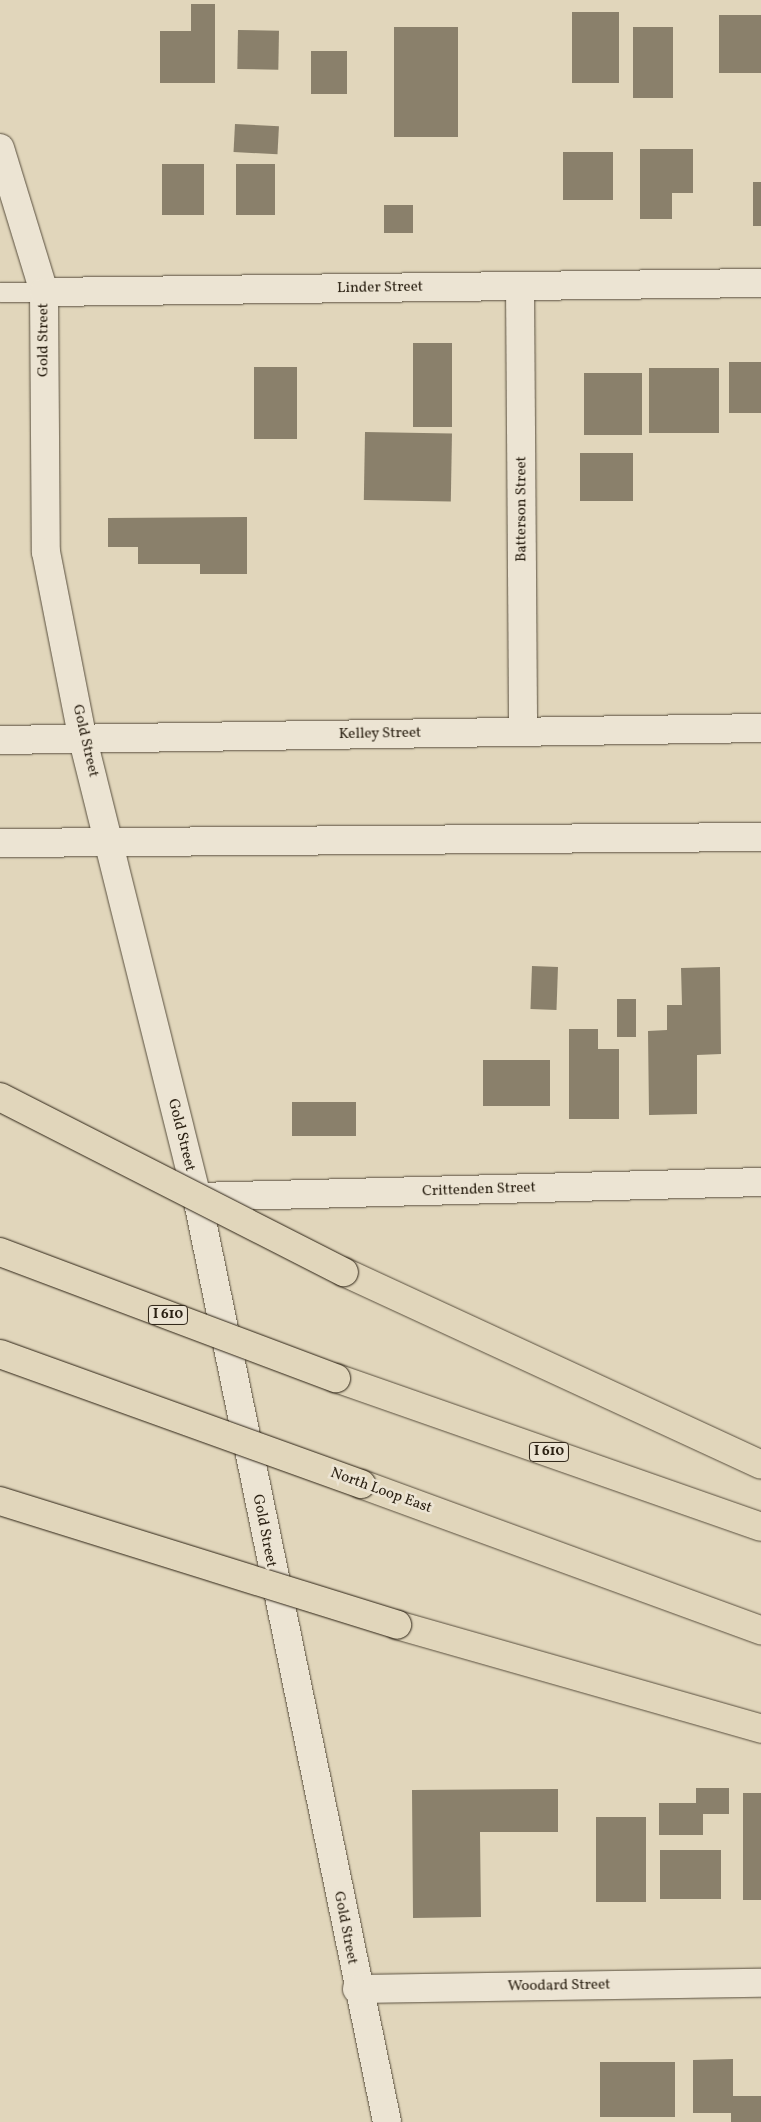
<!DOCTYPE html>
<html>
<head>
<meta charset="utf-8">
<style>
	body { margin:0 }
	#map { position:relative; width:761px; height:2122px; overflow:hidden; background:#e1d6bb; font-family:Vollkorn,serif }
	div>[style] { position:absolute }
	.building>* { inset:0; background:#8a806b; transform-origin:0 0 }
	.roads { filter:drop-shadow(0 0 1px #594f3e) drop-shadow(0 0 1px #594f3e) }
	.service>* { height:19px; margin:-9.5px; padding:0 9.5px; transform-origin:9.5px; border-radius:9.5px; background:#ece4d3 }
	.minor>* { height:28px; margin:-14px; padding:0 14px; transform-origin:14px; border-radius:14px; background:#ece4d3 }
	.secondary>* { height:28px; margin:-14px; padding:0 14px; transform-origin:14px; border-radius:14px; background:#ece4d3 }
	.motorway>* { height:28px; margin:-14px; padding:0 14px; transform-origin:14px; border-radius:14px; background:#e1d6bb }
	.bridges { filter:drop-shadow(0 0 1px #2c2214) drop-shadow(0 0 1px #2c2214) }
	.motorway-bridge>* { height:28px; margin:-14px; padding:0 14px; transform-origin:14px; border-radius:14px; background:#e1d6bb }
	span { translate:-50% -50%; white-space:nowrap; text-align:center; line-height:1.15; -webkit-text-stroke:5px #ece4d3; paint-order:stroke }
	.shield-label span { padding:1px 4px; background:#ece4d3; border:1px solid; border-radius:4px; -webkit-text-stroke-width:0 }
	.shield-label { font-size:14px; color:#2c2214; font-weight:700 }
	.street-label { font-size:15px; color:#2c2214 }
</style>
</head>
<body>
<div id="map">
	<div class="building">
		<div style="clip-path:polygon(191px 4px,215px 4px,215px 83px,160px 83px,160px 31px,191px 31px)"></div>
		<div style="left:572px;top:12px;width:47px;height:71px"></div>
		<div style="left:719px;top:15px;width:42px;height:58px"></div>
		<div style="left:394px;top:27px;width:64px;height:110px"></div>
		<div style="left:633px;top:27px;width:40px;height:71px"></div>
		<div style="left:238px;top:30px;width:41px;height:39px;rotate:1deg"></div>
		<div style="left:311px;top:51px;width:36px;height:43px"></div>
		<div style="left:235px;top:124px;width:44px;height:28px;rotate:3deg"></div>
		<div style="clip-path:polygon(640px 149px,693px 149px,693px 193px,672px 193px,672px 219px,640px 219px)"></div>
		<div style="left:563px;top:152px;width:50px;height:48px"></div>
		<div style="left:162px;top:164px;width:42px;height:51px"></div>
		<div style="left:236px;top:164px;width:39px;height:51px"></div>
		<div style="left:753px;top:182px;width:8px;height:44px"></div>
		<div style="left:384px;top:205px;width:29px;height:28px"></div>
		<div style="left:413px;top:343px;width:39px;height:84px"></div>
		<div style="left:729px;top:362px;width:32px;height:51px"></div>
		<div style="left:254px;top:367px;width:43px;height:72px"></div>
		<div style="left:649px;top:368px;width:70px;height:65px"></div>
		<div style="left:584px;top:373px;width:58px;height:62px"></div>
		<div style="left:365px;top:432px;width:87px;height:68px;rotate:1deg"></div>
		<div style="left:580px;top:453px;width:53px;height:48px"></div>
		<div style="clip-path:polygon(247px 517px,247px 574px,200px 574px,200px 564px,138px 564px,138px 547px,108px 547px,108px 518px)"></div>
		<div style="left:532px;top:966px;width:26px;height:43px;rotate:2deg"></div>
		<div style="clip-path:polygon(720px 967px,721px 1054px,697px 1055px,697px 1114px,649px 1115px,648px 1031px,667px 1030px,667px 1005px,682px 1005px,681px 968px)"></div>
		<div style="left:617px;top:999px;width:19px;height:38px"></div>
		<div style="clip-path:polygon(569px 1029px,598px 1029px,598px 1049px,619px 1049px,619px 1119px,569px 1119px)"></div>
		<div style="left:483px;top:1060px;width:67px;height:46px"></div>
		<div style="left:292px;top:1102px;width:64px;height:34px"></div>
		<div style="clip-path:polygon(696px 1788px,729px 1788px,729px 1814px,703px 1814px,703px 1835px,659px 1835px,659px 1803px,696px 1803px)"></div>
		<div style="clip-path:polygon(558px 1789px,558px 1832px,480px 1832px,481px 1917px,413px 1918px,412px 1790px)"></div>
		<div style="left:743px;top:1793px;width:18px;height:107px"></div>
		<div style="left:596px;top:1817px;width:50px;height:85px"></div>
		<div style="left:660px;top:1850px;width:61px;height:49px"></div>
		<div style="clip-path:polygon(733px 2059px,733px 2096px,761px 2096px,761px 2122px,731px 2122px,731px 2113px,693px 2113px,693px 2060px)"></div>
		<div style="left:600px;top:2062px;width:75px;height:55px"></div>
	</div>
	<div class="roads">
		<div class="service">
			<div style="left:0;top:292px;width:44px"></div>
		</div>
		<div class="minor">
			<div style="left:0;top:148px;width:151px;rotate:73deg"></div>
			<div style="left:44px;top:292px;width:260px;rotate:89.6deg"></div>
			<div style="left:46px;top:552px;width:192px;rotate:78.9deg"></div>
			<div style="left:83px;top:740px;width:471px;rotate:76deg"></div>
			<div style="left:197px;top:1197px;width:944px;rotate:78.39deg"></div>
			<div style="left:520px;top:286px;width:445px;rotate:89.6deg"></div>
			<div style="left:44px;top:292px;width:717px;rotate:-0.72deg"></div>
			<div style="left:197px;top:1197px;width:564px;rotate:-1.52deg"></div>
			<div style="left:357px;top:1989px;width:404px;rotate:-0.9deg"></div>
		</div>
		<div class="secondary">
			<div style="left:0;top:740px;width:761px;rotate:-0.9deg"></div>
			<div style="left:0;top:843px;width:761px;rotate:-0.45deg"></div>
		</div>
		<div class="motorway">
			<div style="left:344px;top:1272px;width:459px;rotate:24.8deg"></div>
			<div style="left:336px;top:1378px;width:450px;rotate:19.3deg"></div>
			<div style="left:361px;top:1484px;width:426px;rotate:20.1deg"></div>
			<div style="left:397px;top:1625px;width:379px;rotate:15.9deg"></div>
		</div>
	</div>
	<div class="bridges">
		<div class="motorway-bridge">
			<div style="left:0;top:1097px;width:386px;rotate:27deg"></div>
			<div style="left:0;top:1252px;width:359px;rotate:20.6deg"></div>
			<div style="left:0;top:1354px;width:384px;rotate:19.8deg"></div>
			<div style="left:0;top:1501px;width:416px;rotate:17.3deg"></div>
		</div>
	</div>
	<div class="shield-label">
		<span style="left:168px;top:1315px">I 610</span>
		<span style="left:549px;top:1452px">I 610</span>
	</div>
	<div class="street-label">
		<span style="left:380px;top:288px;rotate:-1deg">Linder Street</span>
		<span style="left:44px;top:340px;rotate:-90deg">Gold Street</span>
		<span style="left:522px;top:509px;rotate:-90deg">Batterson Street</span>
		<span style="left:380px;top:734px;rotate:-1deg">Kelley Street</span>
		<span style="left:85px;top:741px;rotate:77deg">Gold Street</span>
		<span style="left:181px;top:1135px;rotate:76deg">Gold Street</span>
		<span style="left:479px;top:1190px;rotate:-2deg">Crittenden Street</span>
		<span style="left:381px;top:1491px;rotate:20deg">North Loop East</span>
		<span style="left:264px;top:1531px;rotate:79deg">Gold Street</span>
		<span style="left:345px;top:1928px;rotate:79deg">Gold Street</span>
		<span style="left:559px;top:1986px;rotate:-1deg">Woodard Street</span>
	</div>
</div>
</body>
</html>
